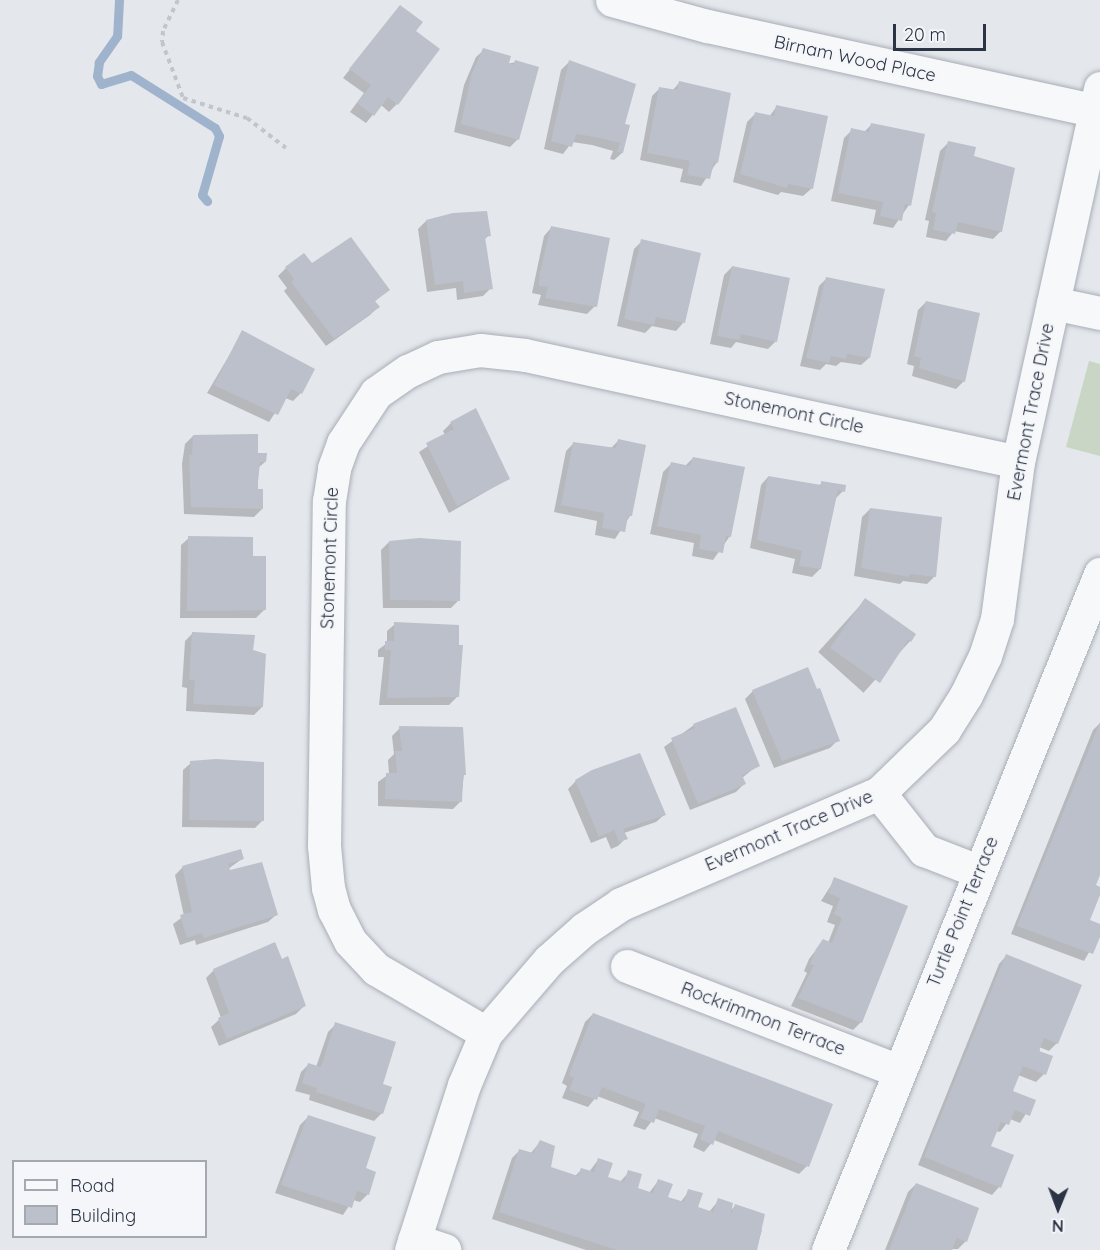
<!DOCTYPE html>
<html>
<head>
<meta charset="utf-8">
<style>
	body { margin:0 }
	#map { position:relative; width:1100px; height:1250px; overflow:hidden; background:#e4e7ec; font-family:Quicksand,sans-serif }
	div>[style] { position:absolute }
	.green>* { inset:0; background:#c9d6c5 }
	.shadow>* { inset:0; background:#0003; transform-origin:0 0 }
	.stream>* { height:9px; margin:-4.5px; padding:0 4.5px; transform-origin:4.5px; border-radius:4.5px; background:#9fb4cc }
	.building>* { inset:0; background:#bbc0ca }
	.path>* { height:4px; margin-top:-2px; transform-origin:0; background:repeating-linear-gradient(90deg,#c2c5cb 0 4.5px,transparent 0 9px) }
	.roads { filter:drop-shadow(0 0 2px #a9aeb7) drop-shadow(0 0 2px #a9aeb7) }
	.street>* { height:33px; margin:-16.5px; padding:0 16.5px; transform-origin:16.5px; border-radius:16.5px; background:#f7f8fa }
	span { translate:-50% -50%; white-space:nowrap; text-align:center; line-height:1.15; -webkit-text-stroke:4.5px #f4f6f9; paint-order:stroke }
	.street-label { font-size:18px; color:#2b3445 }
	.legend { position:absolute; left:12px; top:1160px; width:195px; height:78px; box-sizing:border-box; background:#f4f6f9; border:2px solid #a4a8b1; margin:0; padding:8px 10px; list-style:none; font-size:18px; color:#2b3445 }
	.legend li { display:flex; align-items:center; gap:12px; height:30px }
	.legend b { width:30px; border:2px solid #a4a8b1 }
	.north { position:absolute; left:1028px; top:1178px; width:60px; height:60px; -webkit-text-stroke:4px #f4f6f9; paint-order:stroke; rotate:181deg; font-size:16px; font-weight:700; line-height:24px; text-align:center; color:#2b3445 }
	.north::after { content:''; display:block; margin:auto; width:21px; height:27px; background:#2b3445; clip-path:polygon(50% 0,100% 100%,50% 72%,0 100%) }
	.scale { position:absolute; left:893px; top:24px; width:93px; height:27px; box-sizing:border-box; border:3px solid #2b3445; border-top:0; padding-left:8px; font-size:18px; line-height:21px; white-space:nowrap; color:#2b3445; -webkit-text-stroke:4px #f4f6f9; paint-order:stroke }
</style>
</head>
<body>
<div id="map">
	<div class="green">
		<div style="clip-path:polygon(1089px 361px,1100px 364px,1100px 456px,1066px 447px)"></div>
	</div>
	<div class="shadow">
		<div style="clip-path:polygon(393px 15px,414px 31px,397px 104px,389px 112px,381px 105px,366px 123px,350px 112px,364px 93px,343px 78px)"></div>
		<div style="clip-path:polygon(484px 50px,507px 64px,516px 62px,518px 139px,510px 147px,454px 132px,464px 85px,476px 57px)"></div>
		<div style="clip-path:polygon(569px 62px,623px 125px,622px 153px,614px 160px,610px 159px,613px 151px,592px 145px,572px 142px,563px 154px,544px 149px,561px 70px)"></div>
		<div style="clip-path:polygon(679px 83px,717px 162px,701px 186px,680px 182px,683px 169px,640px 160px,652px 96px,660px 88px,672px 91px)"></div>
		<div style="clip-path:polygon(777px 106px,811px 189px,803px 196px,781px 192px,778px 195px,733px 182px,747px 122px,755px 114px,769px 117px)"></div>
		<div style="clip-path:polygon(871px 125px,909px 205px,893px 228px,873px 224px,876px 210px,831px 201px,844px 138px,852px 130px,864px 132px)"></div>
		<div style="clip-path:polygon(948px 143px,972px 158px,1001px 231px,993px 239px,954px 231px,946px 241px,926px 237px,929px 221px,925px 220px,940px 151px)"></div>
		<div style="clip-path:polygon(453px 214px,489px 235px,484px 240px,491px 288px,483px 296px,457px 300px,456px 288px,427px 292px,418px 229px,426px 221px)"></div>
		<div style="clip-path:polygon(551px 228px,595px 306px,587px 314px,538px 305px,541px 295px,532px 293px,544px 236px)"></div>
		<div style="clip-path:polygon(642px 241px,683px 323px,676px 331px,652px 326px,645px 333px,617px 326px,634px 249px)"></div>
		<div style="clip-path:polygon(311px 265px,388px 290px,374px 302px,378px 307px,370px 315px,326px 346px,284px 291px,287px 288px,278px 276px,286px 268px)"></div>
		<div style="clip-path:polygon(732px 267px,776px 341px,768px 349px,736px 342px,731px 348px,710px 344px,724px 275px)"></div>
		<div style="clip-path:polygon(827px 278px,869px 358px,861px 365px,841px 362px,836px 366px,826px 364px,820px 370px,800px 366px,819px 286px)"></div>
		<div style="clip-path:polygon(926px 302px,964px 381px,956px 389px,912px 376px,914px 366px,907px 364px,918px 310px)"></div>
		<div style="clip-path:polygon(243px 332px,313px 369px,300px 394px,293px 401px,285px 398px,269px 422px,207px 393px)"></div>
		<div style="clip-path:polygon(451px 423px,508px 479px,449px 513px,419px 452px,445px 435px,443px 431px)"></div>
		<div style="clip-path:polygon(193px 436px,257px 455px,265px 462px,258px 468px,257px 490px,262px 509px,254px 517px,184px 514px,182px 464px,185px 444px)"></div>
		<div style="clip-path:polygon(618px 441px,630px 516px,615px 539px,595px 535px,597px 521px,554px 512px,566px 451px,574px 443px,611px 448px)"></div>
		<div style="clip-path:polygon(693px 458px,730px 536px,713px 560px,692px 556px,694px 543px,650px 534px,663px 472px,671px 464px,685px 466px)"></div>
		<div style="clip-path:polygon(768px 477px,818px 486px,822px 483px,843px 491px,835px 499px,820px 569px,812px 577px,792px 573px,795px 559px,750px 548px,761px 485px)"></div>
		<div style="clip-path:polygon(870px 509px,935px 576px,927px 584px,903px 581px,900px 584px,854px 576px,862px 517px)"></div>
		<div style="clip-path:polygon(189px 538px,264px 610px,256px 618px,180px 618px,181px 545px)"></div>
		<div style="clip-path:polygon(389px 542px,459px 600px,451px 608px,383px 608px,381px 550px)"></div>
		<div style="left:865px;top:600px;width:61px;height:70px;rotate:42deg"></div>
		<div style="clip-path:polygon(395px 624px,457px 697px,449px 705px,379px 705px,384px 657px,378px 657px,378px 650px,387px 643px,387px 631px)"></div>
		<div style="clip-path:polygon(192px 634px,252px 651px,262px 707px,254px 715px,186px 711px,187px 688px,182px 687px,185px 641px)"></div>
		<div style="clip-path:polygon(753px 691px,838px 740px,830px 748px,774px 768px,745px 699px)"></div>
		<div style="clip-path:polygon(1100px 723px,1100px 871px,1094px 886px,1100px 891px,1088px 921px,1100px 926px,1100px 933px,1084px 961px,1011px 934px,1093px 730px)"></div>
		<div style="clip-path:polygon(694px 725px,758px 765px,742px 778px,744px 784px,736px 792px,690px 810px,664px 747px)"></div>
		<div style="clip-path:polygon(400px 728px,464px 774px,461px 801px,453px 809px,378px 806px,378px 782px,389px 774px,388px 760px,394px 754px,392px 736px)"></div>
		<div style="clip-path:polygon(191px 763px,263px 820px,255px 828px,182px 827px,183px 770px)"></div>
		<div style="clip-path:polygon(576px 781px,664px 815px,656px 822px,624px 833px,626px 838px,618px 846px,611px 849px,606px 837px,591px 843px,568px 789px)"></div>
		<div style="clip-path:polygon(242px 859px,228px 869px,276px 915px,268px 922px,196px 945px,195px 940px,180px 945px,173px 924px,184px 916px,175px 875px,183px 867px)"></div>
		<div style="clip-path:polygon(835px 879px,906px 907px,861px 1022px,853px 1030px,791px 1006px,807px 973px,804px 971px,809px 959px,823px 941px,828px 943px,835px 925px,827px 922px,833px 906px,821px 901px)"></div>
		<div style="clip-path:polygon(1006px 956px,1057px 1043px,1049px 1051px,1039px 1047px,1044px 1074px,1036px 1082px,1018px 1075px,1011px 1092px,1034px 1101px,1020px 1123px,1010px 1119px,1000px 1132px,996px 1131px,989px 1147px,999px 1187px,992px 1195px,918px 1165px,999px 964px)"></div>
		<div style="clip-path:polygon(214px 970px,304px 1006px,296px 1014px,219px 1046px,211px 1027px,221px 1018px,206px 978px)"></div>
		<div style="clip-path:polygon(593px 1014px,807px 1166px,799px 1174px,714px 1140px,704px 1152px,693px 1147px,698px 1134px,654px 1118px,645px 1130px,633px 1126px,639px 1112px,597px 1096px,588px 1107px,562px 1098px,567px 1086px,562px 1083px,585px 1022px)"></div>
		<div style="clip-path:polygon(336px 1024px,381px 1085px,382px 1113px,374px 1121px,309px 1100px,310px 1095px,295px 1091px,301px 1072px,309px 1064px,316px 1067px,328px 1032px)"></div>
		<div style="clip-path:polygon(308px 1117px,364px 1169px,368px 1194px,360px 1202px,353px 1200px,343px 1215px,275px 1193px,300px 1125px)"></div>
		<div style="clip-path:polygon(540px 1142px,549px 1168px,574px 1177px,581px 1170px,589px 1172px,598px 1160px,607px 1178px,620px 1182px,629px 1172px,636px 1189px,649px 1193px,658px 1181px,666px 1198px,680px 1203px,689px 1191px,696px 1208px,709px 1212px,719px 1200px,729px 1212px,735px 1206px,762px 1230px,756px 1250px,586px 1250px,492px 1219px,512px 1158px,520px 1150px,530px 1154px)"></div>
		<div style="clip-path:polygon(916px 1184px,966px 1241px,958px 1249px,885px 1250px,908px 1192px)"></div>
	</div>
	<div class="stream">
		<div style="left:119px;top:0;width:36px;rotate:93deg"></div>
		<div style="left:117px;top:36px;width:32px;rotate:125deg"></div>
		<div style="left:99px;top:62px;width:14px;rotate:98deg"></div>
		<div style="left:97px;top:76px;width:9px;rotate:63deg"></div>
		<div style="left:101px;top:84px;width:31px;rotate:-17deg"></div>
		<div style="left:131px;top:75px;width:99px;rotate:32.2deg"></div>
		<div style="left:215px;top:128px;width:9px;rotate:63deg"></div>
		<div style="left:219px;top:136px;width:61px;rotate:106.1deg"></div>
		<div style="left:202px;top:195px;width:8px;rotate:50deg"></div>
	</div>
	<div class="building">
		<div style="clip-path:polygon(400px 5px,423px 22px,416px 31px,440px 49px,398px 105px,388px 97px,374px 116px,357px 103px,371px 85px,349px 69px)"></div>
		<div style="clip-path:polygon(483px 48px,511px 56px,509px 63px,514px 65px,515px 60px,539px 67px,519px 140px,461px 124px,471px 76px)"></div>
		<div style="clip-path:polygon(569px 60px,636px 84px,625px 124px,630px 125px,623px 153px,617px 152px,620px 143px,600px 138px,576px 134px,572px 147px,551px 141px)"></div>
		<div style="clip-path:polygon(679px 81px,731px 93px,718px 163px,714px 162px,710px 179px,687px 175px,690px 161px,647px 153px,659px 87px,677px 90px)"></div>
		<div style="clip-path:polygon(776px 105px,828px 116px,813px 189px,788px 184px,787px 188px,740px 174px,755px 112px,774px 116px)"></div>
		<div style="clip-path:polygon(871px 123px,925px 134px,911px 206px,905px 204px,902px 221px,880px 216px,883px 202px,838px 193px,851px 128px,869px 132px)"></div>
		<div style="clip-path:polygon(948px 141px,976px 147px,974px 156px,1015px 168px,1002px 232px,958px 222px,955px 234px,933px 230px,936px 213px,932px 212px)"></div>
		<div style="clip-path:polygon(487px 211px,491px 236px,485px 237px,493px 289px,464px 293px,463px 281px,435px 285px,426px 220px,453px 213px)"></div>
		<div style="clip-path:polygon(551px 226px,610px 238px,597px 307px,545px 298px,548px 287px,539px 286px,540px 272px)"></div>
		<div style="clip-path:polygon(351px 237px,390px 290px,375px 301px,380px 307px,334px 339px,291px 282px,294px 279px,285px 267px,304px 253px,312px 263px)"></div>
		<div style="clip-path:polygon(641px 239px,701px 253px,685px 323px,656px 317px,654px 325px,624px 319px)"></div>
		<div style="clip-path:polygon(732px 266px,790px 278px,777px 342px,741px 334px,740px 340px,717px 336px)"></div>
		<div style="clip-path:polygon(826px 277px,885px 289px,870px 358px,847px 354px,846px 359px,831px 356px,829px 363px,806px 358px)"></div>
		<div style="clip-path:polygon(926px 301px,980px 313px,965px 382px,919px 368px,921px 358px,914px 356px)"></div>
		<div style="clip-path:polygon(242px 330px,315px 369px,302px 394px,291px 389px,278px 415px,214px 385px)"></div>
		<div style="clip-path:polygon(476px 408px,510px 479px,457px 506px,426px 443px,454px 429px,450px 422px)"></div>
		<div style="clip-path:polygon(258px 434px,258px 453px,267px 453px,266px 462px,260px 462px,258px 482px,258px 489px,263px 489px,263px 509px,191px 507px,189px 455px,192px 455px,193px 435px)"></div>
		<div style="clip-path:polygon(618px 439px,646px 445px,632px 516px,628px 516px,625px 532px,602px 528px,604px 513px,561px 505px,573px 442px,616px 448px)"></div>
		<div style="clip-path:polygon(693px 457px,745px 467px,731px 537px,726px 536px,723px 553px,699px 549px,701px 535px,657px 526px,671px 462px,690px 466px)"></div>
		<div style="clip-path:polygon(768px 476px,821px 485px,821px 481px,846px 485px,845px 492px,838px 490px,821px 569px,799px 566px,802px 551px,757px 540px)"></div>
		<div style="clip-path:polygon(870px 508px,942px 517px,936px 577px,910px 574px,909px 577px,861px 568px)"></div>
		<div style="clip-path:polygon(188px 536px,253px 537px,253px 556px,266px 556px,266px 610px,187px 611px)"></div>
		<div style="clip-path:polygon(419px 538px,461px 541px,460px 601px,390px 600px,389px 541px)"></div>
		<div style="clip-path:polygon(865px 598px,916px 634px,911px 642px,908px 640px,880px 683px,830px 648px)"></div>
		<div style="clip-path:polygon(394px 622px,459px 625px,459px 645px,463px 645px,459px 697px,387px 698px,391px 650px,385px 650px,385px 641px,394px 641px)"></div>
		<div style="clip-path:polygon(192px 632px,255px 635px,253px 650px,266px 654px,263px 707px,193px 704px,195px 680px,189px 680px)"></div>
		<div style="clip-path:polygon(808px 667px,817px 689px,820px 688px,840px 741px,782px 761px,752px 690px)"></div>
		<div style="clip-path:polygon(736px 707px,760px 766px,742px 775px,746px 784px,698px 804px,671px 738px,695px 728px,693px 724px)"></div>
		<div style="clip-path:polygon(1100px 722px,1100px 875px,1096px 885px,1100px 887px,1100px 895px,1090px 920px,1100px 924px,1100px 937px,1093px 954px,1017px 926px)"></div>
		<div style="clip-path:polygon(399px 726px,463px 727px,466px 775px,463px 775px,462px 802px,385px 799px,386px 773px,397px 773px,395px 751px,402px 751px)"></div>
		<div style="clip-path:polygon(640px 753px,666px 815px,623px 829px,628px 839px,619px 842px,614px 830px,599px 837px,575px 780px,592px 770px)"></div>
		<div style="clip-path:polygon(216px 759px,264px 762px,264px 821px,189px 820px,190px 761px)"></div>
		<div style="clip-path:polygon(241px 849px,244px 859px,228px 864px,230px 870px,262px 862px,278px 915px,204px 938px,202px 933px,187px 938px,180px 915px,192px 912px,182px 866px)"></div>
		<div style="clip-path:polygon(834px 877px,908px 906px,862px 1023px,798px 998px,814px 965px,810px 964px,816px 949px,823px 939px,832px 943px,842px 918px,834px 914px,840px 898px,828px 893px)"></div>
		<div style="clip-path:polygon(275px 942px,282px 959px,288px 956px,306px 1006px,227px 1039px,218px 1018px,229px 1013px,213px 969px)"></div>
		<div style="clip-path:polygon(1006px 954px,1082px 985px,1058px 1044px,1044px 1038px,1039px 1051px,1053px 1056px,1046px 1075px,1023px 1066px,1013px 1091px,1036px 1100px,1030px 1116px,1015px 1110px,1009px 1125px,1001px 1122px,991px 1146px,1014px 1155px,1001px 1188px,924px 1157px)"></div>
		<div style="clip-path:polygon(593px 1013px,833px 1104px,809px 1167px,718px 1131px,713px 1145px,700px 1139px,705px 1126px,659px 1109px,654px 1123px,640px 1118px,646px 1104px,602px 1087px,597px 1100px,569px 1090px,574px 1078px,569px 1075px)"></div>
		<div style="clip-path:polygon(335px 1022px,396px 1042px,383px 1084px,392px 1087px,383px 1114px,316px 1092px,317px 1088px,302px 1083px,308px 1063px,321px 1067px)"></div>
		<div style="clip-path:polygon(308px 1115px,376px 1137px,366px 1168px,376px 1172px,369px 1195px,357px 1191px,352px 1208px,281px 1185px)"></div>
		<div style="clip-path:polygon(540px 1140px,555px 1146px,551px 1167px,578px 1176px,581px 1168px,594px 1172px,598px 1158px,613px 1163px,608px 1177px,624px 1182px,628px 1170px,642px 1174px,638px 1188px,653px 1193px,658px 1179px,673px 1184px,668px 1197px,684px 1202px,688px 1189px,703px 1193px,698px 1207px,713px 1212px,718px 1198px,733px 1203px,730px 1218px,735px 1204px,765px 1214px,757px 1250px,617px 1250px,499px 1212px,519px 1149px,533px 1153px)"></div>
		<div style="clip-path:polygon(916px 1183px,979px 1208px,967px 1242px,957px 1238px,952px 1250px,889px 1250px)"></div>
	</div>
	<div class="path">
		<div style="left:178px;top:0;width:34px;rotate:116deg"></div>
		<div style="left:163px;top:31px;width:11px;rotate:95deg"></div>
		<div style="left:162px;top:42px;width:60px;rotate:69.4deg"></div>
		<div style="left:183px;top:98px;width:67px;rotate:17.4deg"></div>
		<div style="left:247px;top:118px;width:49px;rotate:37.6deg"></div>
	</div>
	<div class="roads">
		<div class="street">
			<div style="left:612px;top:0;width:98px;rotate:15.3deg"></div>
			<div style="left:707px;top:26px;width:402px;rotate:12.3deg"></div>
			<div style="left:1053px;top:303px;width:48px;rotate:12deg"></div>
			<div style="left:879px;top:793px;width:73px;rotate:51.7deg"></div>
			<div style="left:924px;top:850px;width:58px;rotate:21.3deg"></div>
			<div style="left:627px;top:966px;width:292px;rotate:21.1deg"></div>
			<div style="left:486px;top:1033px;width:127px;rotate:-149.8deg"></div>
			<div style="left:376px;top:969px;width:38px;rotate:-133deg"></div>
			<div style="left:350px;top:941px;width:35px;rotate:-117deg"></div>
			<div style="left:334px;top:910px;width:23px;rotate:-105deg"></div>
			<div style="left:328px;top:888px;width:42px;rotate:-95.4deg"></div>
			<div style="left:324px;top:846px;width:345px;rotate:-89.2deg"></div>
			<div style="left:329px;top:501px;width:33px;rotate:-81deg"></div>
			<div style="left:334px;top:468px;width:27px;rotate:-70deg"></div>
			<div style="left:343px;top:443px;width:60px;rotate:-56.6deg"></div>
			<div style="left:376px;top:393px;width:39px;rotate:-35deg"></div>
			<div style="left:408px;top:371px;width:33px;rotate:-25deg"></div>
			<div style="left:438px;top:357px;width:43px;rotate:-9.5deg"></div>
			<div style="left:480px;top:350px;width:45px;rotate:6.3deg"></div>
			<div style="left:525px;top:355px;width:504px;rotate:12.25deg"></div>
			<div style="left:414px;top:1240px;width:32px;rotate:18deg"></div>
			<div style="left:411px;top:1250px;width:173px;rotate:-72.2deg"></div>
			<div style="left:464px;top:1085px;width:56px;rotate:-67.1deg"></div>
			<div style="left:486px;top:1033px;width:96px;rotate:-49.2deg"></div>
			<div style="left:549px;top:960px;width:47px;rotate:-41.5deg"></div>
			<div style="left:584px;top:929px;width:45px;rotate:-34deg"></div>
			<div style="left:621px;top:904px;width:281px;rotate:-23.3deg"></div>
			<div style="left:879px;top:793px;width:91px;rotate:-44.1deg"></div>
			<div style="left:944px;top:730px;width:41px;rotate:-57.8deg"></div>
			<div style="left:966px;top:695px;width:43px;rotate:-64deg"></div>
			<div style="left:985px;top:656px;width:39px;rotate:-72deg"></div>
			<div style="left:997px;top:619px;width:158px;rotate:-82.4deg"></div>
			<div style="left:1018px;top:462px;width:383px;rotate:-77.6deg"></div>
			<div style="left:828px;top:1250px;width:729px;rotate:-68.08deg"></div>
		</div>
	</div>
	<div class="street-label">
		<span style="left:855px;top:59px;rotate:12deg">Birnam Wood Place</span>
		<span style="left:1031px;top:412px;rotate:-79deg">Evermont Trace Drive</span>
		<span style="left:794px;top:413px;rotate:12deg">Stonemont Circle</span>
		<span style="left:330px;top:558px;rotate:-88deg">Stonemont Circle</span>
		<span style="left:789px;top:831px;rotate:-23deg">Evermont Trace Drive</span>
		<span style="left:963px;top:912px;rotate:-68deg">Turtle Point Terrace</span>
		<span style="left:763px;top:1019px;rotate:21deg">Rockrimmon Terrace</span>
	</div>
	<ul class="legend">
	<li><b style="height:8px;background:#f7f8fa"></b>Road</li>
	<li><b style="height:16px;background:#bbc0ca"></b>Building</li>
	</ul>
	<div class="north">N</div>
	<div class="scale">20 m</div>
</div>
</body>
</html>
